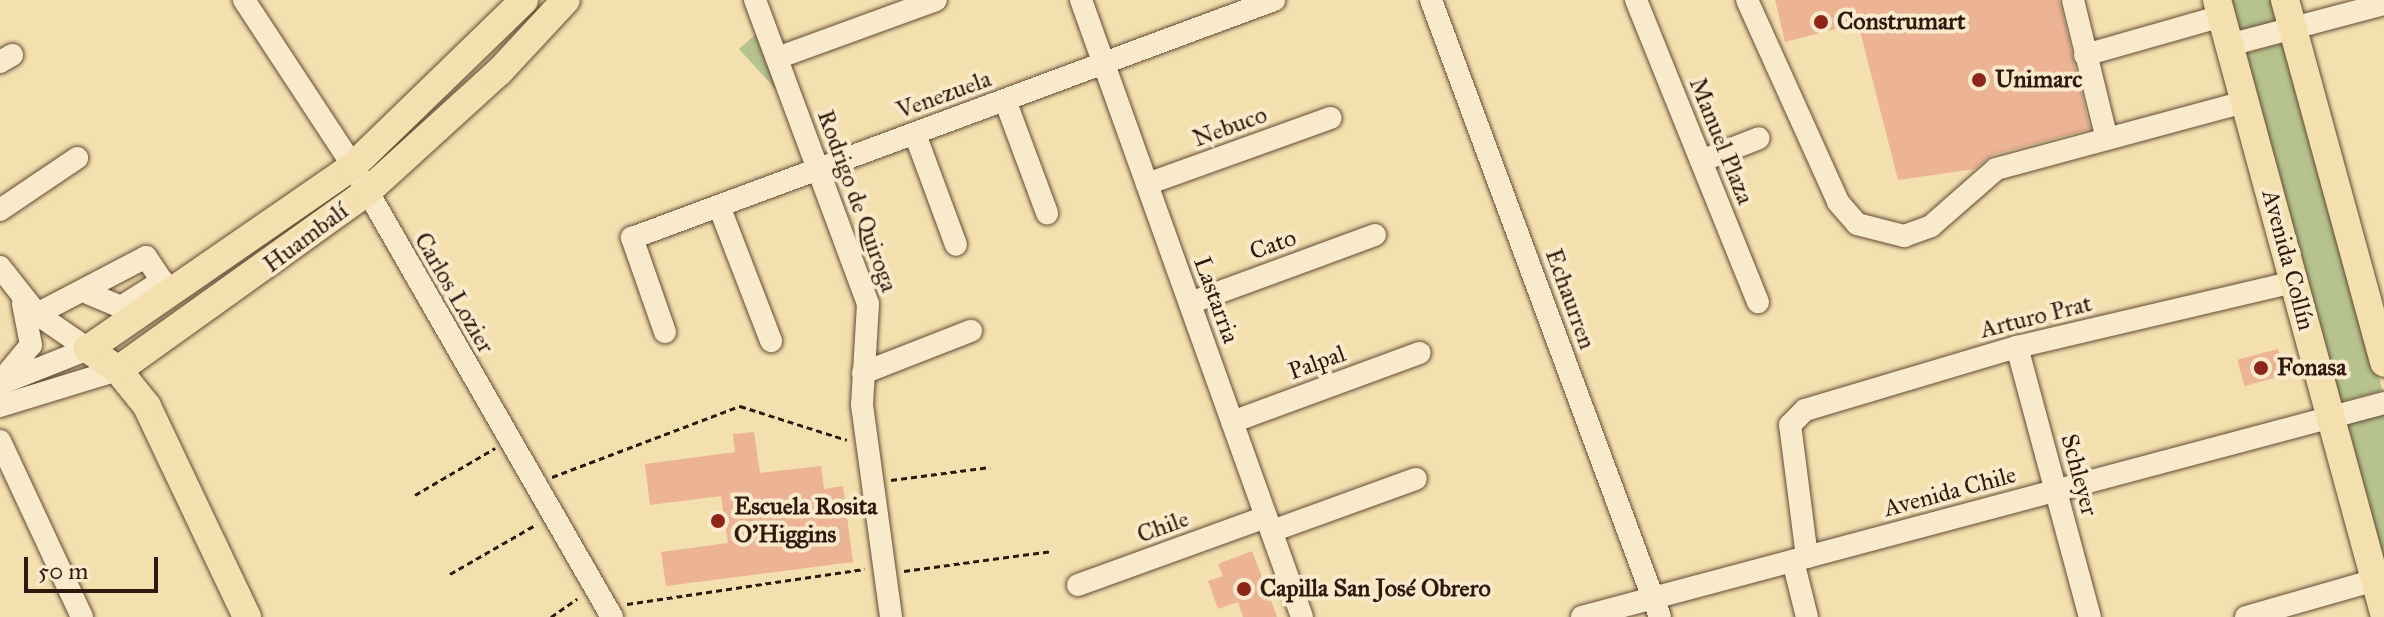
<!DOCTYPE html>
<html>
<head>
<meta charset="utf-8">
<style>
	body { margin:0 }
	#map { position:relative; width:2384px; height:617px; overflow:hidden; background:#f4dfae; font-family:"IM FELL Great Primer",serif }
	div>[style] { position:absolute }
	.green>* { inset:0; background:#b6c38e; transform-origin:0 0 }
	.building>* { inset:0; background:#ecb495; transform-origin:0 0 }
	.path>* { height:3px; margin-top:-1.5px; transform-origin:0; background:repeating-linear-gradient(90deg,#31180e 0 6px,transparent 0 10px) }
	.roads { filter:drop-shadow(0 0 2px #624a36) drop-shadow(0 0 2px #624a36) }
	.minor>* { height:22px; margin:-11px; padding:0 11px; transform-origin:11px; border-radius:11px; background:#f8eaca }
	.major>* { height:28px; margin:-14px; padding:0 14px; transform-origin:14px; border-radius:14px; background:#f4dfae }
	.dots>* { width:22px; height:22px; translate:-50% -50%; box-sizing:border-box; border:4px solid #f8eaca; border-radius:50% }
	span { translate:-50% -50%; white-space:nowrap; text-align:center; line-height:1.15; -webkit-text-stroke:8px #f8eaca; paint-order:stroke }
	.poi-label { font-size:24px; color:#31180e; font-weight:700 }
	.left { translate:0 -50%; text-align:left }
	.street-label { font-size:24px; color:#31180e }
	.scale { position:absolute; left:24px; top:557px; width:134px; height:36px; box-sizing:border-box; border:4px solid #31180e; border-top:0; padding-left:10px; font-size:24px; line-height:28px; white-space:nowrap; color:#31180e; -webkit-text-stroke:6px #f8eaca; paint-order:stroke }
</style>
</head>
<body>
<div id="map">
	<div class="green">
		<div style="clip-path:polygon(2231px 0,2274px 0,2280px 22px,2240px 33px)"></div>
		<div style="clip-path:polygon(756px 34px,778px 92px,739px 49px)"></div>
		<div style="left:2289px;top:42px;width:361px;height:46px;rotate:75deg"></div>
		<div style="clip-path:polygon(2384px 409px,2384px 587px,2339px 421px)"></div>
	</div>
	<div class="building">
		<div style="clip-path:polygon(1775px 0,2059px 0,2090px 129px,1992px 155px,1975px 169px,1898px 180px,1858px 23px,1785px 42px)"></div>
		<div style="left:2278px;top:349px;width:27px;height:42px;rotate:75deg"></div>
		<div style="clip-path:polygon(754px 432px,760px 473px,821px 466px,824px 489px,843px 486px,853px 562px,666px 586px,661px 552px,728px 543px,721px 496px,650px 505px,645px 464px,735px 452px,733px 434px)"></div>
		<div style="clip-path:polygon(1252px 551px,1266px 587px,1277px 617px,1243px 617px,1238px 602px,1218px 609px,1208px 581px,1223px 576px,1218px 564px)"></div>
	</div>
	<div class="path">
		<div style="left:552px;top:477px;width:201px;rotate:-20.7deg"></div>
		<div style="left:740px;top:406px;width:112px;rotate:17.6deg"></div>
		<div style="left:891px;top:480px;width:100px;rotate:-7.5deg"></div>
		<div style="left:415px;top:495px;width:93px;rotate:-30.4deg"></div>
		<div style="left:904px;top:571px;width:148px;rotate:-7.7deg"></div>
		<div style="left:450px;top:574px;width:100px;rotate:-29.9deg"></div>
		<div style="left:627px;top:604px;width:240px;rotate:-8.4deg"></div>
		<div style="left:551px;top:617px;width:32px;rotate:-35deg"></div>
	</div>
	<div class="roads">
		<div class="minor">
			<div style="left:244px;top:0;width:199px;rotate:56.7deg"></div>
			<div style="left:353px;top:166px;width:520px;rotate:60.13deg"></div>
			<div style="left:755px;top:0;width:324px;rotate:69.6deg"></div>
			<div style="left:868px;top:304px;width:101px;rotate:93.4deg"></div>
			<div style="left:862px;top:405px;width:214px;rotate:82.2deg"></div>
			<div style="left:1081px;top:0;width:655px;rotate:70.29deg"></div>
			<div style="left:1431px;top:0;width:658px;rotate:69.64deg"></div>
			<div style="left:1636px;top:0;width:326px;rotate:68deg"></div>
			<div style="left:1747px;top:0;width:222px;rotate:65.7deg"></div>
			<div style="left:1838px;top:202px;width:29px;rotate:49deg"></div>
			<div style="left:1857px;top:224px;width:49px;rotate:14.3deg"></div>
			<div style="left:1904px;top:236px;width:29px;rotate:-20deg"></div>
			<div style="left:1931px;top:226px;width:86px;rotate:-41.2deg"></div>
			<div style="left:1996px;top:169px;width:258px;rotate:-15.1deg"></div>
			<div style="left:2073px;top:0;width:143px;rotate:76.3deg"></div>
			<div style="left:2229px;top:45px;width:160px;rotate:-14.8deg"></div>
			<div style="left:2085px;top:55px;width:142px;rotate:-15.9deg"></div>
			<div style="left:777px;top:58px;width:169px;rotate:-20deg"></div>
			<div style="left:0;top:62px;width:14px;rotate:-30deg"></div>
			<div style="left:1005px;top:100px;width:121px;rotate:69.6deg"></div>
			<div style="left:915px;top:134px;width:118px;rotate:69.7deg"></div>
			<div style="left:1701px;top:161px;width:62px;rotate:-21.6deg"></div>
			<div style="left:1147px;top:184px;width:195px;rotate:-19.8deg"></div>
			<div style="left:719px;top:206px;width:145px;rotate:68.9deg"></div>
			<div style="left:0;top:210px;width:93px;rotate:-34deg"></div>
			<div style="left:0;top:267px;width:60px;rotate:51.8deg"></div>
			<div style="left:37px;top:314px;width:62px;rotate:34.5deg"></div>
			<div style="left:88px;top:349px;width:95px;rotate:158.3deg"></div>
			<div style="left:88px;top:293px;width:36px;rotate:23deg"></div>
			<div style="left:121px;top:307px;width:49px;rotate:-32.4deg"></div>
			<div style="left:162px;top:281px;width:14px;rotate:54deg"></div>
			<div style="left:1190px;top:303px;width:197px;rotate:-20.2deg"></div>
			<div style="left:37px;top:314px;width:123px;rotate:-27.6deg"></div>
			<div style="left:146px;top:257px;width:29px;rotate:56deg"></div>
			<div style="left:665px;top:332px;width:100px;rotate:-109.3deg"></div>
			<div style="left:632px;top:238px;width:685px;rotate:-20.34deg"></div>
			<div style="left:2017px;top:347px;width:280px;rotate:74.9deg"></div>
			<div style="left:863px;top:373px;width:116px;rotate:-21.3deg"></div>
			<div style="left:2px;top:380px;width:45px;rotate:-50.4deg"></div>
			<div style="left:31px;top:345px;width:42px;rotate:-101deg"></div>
			<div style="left:0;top:406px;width:123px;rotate:-17deg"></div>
			<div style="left:1232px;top:422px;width:200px;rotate:-20.2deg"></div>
			<div style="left:0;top:441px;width:194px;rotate:65deg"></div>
			<div style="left:1272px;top:531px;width:153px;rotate:-19.9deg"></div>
			<div style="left:1807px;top:557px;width:133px;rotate:-97.3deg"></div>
			<div style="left:1790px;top:425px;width:21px;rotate:-45deg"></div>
			<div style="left:1805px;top:410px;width:221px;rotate:-16.6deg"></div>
			<div style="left:2017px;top:347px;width:285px;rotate:-13.2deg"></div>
			<div style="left:1793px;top:561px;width:58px;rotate:76deg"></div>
			<div style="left:1078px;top:585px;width:200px;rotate:-19.9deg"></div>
			<div style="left:1582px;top:617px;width:830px;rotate:-14.94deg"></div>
			<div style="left:2246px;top:617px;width:134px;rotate:-16deg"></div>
		</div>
		<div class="major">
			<div style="left:2217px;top:0;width:635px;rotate:74.76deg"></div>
			<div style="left:2285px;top:0;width:376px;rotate:74.7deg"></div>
			<div style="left:118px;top:370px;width:307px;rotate:-35.6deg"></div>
			<div style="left:368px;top:191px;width:177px;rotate:-42.3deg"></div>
			<div style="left:499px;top:72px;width:98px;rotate:-47.1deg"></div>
			<div style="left:247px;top:617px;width:233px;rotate:-115.4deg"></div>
			<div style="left:147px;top:406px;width:46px;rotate:-128.9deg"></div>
			<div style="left:118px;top:370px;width:37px;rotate:-145deg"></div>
			<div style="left:88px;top:349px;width:322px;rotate:-34.6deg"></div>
			<div style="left:353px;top:166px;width:238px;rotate:-44.1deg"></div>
		</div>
	</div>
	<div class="dots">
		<div style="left:1821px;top:22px;background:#8f2418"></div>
		<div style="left:1979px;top:80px;background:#8f2418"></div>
		<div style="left:2261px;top:368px;background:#8f2418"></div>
		<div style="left:718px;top:521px;background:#8f2418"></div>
		<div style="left:1244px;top:589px;background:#8f2418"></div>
	</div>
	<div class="poi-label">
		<span class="left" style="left:1837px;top:22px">Construmart</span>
		<span class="left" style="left:1995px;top:80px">Unimarc</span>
		<span class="left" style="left:2277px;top:368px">Fonasa</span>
		<span class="left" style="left:734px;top:521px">Escuela Rosita<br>O'Higgins</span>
		<span class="left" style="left:1260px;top:589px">Capilla San José Obrero</span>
	</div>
	<div class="street-label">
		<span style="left:944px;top:95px;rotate:-20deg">Venezuela</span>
		<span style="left:1230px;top:127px;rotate:-20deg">Nebuco</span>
		<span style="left:1721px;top:141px;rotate:68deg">Manuel Plaza</span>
		<span style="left:857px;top:201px;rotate:70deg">Rodrigo de Quiroga</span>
		<span style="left:306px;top:238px;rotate:-37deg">Huambalí</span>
		<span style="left:1273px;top:245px;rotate:-20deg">Cato</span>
		<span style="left:2288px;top:260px;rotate:75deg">Avenida Collín</span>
		<span style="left:454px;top:293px;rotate:60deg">Carlos Lozier</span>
		<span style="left:1570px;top:299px;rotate:70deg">Echaurren</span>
		<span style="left:1216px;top:300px;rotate:70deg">Lastarria</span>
		<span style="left:2036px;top:317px;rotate:-14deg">Arturo Prat</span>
		<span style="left:1317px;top:363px;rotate:-20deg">Palpal</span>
		<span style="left:2079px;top:475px;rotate:75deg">Schleyer</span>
		<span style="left:1950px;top:492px;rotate:-15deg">Avenida Chile</span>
		<span style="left:1163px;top:527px;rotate:-20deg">Chile</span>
	</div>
	<div class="scale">50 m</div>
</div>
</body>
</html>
